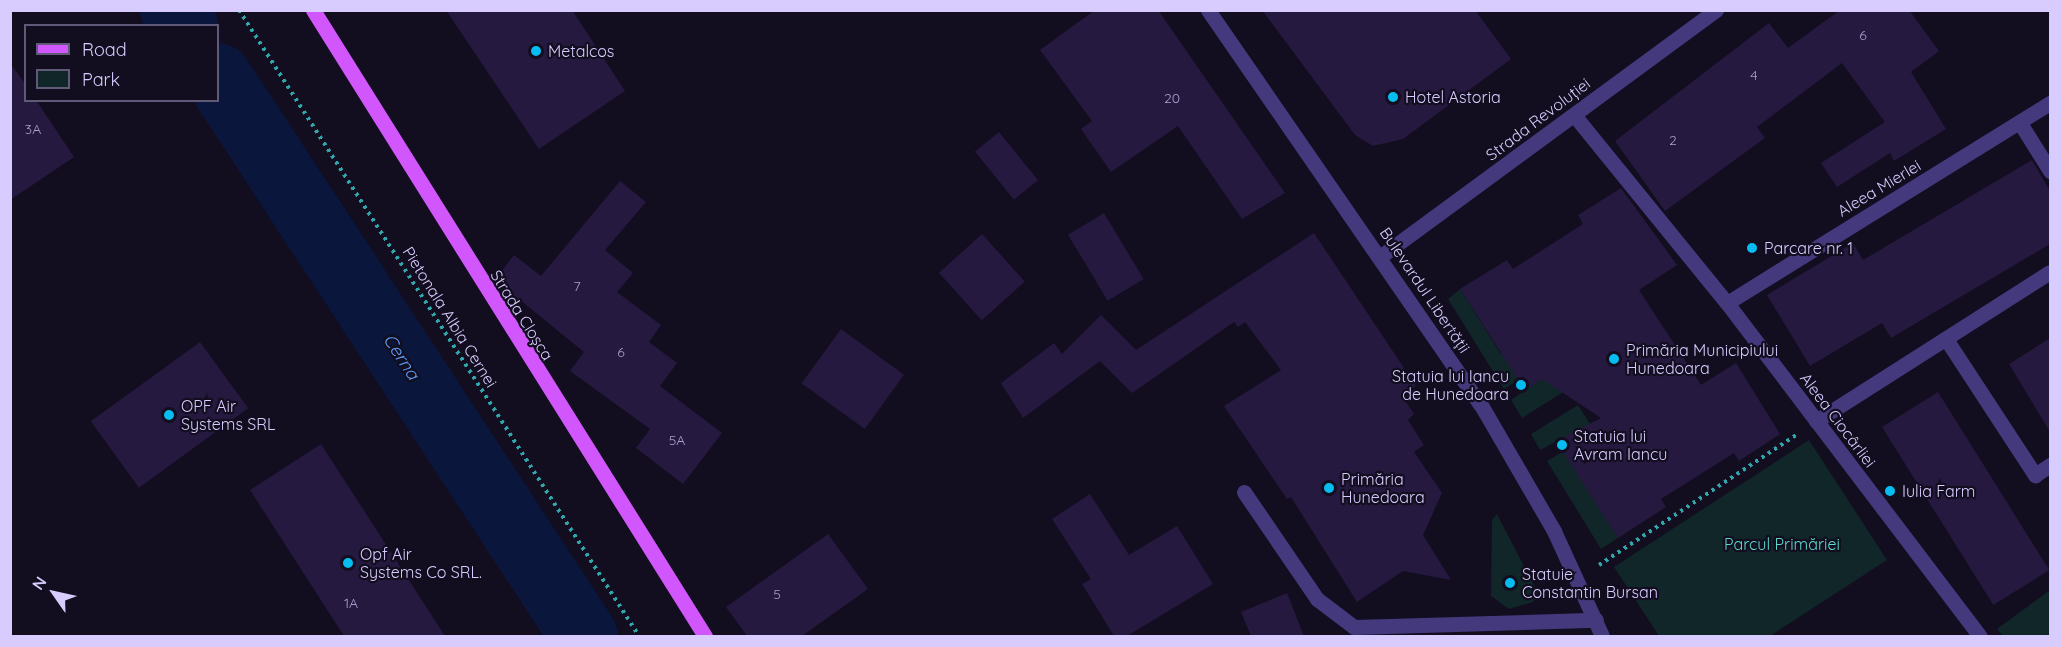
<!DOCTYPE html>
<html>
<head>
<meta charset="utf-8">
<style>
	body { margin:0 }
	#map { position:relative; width:2061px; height:647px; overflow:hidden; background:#120d1f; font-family:Quicksand,sans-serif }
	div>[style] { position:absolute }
	.green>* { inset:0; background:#102629 }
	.river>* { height:68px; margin:-34px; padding:0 34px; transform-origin:34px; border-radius:34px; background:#0a163b }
	.building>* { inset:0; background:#26193f; transform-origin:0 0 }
	.path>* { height:4px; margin-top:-2px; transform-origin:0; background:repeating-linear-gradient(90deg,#30a6ad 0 3px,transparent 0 7.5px) }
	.minor>* { height:15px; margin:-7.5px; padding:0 7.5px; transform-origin:7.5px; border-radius:7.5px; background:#44397d }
	.major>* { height:15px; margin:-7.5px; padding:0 7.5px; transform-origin:7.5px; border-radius:7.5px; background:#d156fb }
	.dots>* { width:16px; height:16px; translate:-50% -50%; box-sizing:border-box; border:3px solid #120d1f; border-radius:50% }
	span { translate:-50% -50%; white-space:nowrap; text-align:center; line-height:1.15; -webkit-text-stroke:4.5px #120d1f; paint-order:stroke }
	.number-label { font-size:14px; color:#ac9fce }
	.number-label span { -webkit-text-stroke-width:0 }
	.poi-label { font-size:16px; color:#d8ccfe }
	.left { translate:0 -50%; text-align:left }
	.right { translate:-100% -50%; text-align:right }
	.street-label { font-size:16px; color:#d8ccfe }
	.park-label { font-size:16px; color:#5adbcb }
	.water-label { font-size:18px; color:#5d9efb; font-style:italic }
	.frame { position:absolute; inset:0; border:12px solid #d8ccfe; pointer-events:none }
	.legend { position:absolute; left:24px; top:24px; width:195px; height:78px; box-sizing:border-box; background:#120d1f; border:2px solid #615978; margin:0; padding:8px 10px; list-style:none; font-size:18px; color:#d8ccfe }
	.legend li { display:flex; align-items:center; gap:12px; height:30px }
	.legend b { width:30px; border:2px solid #615978 }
	.north { position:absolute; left:24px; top:563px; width:60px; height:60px; -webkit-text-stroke:4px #120d1f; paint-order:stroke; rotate:304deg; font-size:16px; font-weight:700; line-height:24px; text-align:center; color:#d8ccfe }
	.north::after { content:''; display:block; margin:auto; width:21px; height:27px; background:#d8ccfe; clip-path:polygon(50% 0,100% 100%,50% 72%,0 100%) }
</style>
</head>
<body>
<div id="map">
	<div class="green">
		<div style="clip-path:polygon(1460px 289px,1501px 354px,1533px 334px,1568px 389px,1522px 418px,1511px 400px,1530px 387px,1523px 377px,1504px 389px,1448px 299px)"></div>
		<div style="clip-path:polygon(1578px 405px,1613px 460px,1582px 481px,1618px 538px,1601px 549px,1547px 461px,1571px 447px,1565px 437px,1540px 450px,1531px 434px)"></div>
		<div style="clip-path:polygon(1809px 440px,1887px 560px,1770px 636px,1659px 636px,1614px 567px)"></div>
		<div style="clip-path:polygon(1497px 514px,1538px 593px,1533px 602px,1509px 609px,1491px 596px,1492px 520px)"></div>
		<div style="clip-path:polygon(2050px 590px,2050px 636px,2003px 636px,1997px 629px)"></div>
	</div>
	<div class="river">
		<div style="left:174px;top:10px;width:19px;rotate:58deg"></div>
		<div style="left:218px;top:77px;width:668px;rotate:56.79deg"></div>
	</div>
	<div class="building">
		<div style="clip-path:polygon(446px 10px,572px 10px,625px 91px,539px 149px)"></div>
		<div style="clip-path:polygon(1095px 10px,1158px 10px,1285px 193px,1242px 219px,1178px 126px,1111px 172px,1081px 129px,1092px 121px,1040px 50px)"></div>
		<div style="clip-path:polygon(1262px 10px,1475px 10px,1511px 59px,1403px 139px,1373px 146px,1355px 135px)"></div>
		<div style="clip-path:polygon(1840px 10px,1909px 10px,1939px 51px,1911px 72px,1946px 129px,1894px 161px,1890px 153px,1837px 187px,1821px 163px,1885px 122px,1842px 63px,1757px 127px,1765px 138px,1665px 211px,1615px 141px,1769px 23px,1788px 48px)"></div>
		<div style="clip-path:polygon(10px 63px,26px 85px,26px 100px,36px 100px,74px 157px,10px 200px)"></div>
		<div style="left:999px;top:132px;width:62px;height:31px;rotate:51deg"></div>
		<div style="clip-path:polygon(2032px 160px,2050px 191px,2050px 244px,1891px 338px,1882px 323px,1810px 366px,1767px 295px,1853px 243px,1863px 260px)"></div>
		<div style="clip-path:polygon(620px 181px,646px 202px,605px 250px,633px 273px,617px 292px,661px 325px,649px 342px,677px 363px,660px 386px,722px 433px,683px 484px,636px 448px,650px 429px,570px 371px,584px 352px,520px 300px,517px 304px,501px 292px,494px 281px,514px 255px,541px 276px)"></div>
		<div style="clip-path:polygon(1621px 188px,1677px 265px,1639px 290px,1701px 385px,1736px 363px,1780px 434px,1739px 461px,1734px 453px,1661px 499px,1666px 507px,1618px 538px,1556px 441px,1601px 418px,1542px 379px,1525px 390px,1460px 289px,1507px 260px,1513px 269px,1583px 224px,1578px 215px)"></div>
		<div style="left:1104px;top:213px;width:77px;height:42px;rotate:59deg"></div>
		<div style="clip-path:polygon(1314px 233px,1416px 386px,1402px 396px,1414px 414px,1408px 420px,1424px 445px,1414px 452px,1442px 493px,1423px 535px,1451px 580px,1403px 571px,1357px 602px,1291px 497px,1287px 499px,1224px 406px,1281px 370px,1245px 322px,1238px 327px,1234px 322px,1132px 393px,1100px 361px,1023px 418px,1001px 383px,1054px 343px,1062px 354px,1101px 315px,1136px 350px)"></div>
		<div style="left:982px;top:234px;width:64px;height:58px;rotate:48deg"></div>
		<div style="left:841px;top:329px;width:78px;height:67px;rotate:36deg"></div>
		<div style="clip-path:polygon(2050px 338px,2050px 432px,2009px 364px)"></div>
		<div style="left:200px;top:342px;width:82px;height:135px;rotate:54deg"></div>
		<div style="left:1938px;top:392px;width:210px;height:66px;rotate:58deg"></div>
		<div style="clip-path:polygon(321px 444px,445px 636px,344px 636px,250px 490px)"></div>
		<div style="clip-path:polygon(1090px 494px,1129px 555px,1177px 526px,1213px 584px,1127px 636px,1114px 636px,1082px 584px,1091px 579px,1052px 519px)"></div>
		<div style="clip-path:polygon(828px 534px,868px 589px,802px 636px,747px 636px,726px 607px)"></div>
		<div style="clip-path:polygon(1287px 593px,1304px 636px,1251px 636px,1241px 612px)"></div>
	</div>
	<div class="path">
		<div style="left:239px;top:10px;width:743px;rotate:57.42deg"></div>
		<div style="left:1599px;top:565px;width:236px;rotate:-33.4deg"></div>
	</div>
	<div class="minor">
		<div style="left:1208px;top:10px;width:480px;rotate:55.4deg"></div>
		<div style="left:1481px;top:405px;width:146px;rotate:59.9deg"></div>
		<div style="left:1554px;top:531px;width:115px;rotate:65.4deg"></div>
		<div style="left:1574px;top:115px;width:242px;rotate:50.9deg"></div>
		<div style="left:1727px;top:303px;width:418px;rotate:52.8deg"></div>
		<div style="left:2020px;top:123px;width:57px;rotate:58deg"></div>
		<div style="left:1381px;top:256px;width:416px;rotate:-36.3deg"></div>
		<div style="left:1727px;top:303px;width:380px;rotate:-31.8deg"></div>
		<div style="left:1946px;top:339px;width:163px;rotate:56.8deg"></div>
		<div style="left:2035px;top:475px;width:18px;rotate:-34deg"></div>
		<div style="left:1816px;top:421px;width:277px;rotate:-32.5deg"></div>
		<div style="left:1244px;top:492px;width:130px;rotate:55.7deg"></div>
		<div style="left:1317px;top:599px;width:46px;rotate:37.1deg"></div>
		<div style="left:1354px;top:627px;width:242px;rotate:-1.7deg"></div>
	</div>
	<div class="major">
		<div style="left:313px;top:10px;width:739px;rotate:57.95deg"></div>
	</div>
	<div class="dots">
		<div style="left:536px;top:51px;background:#06bcf0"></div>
		<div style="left:1393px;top:97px;background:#06bcf0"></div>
		<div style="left:1752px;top:248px;background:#06bcf0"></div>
		<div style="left:1614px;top:359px;background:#06bcf0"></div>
		<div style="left:1521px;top:385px;background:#06bcf0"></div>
		<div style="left:169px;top:415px;background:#06bcf0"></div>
		<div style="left:1562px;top:445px;background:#06bcf0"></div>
		<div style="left:1329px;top:488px;background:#06bcf0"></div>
		<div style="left:1890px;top:491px;background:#06bcf0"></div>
		<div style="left:348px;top:563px;background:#06bcf0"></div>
		<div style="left:1510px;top:583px;background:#06bcf0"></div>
	</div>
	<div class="number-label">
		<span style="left:1863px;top:35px">6</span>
		<span style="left:1754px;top:75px">4</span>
		<span style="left:1172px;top:98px">20</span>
		<span style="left:33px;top:129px">3A</span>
		<span style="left:1673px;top:140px">2</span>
		<span style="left:577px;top:286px">7</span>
		<span style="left:621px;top:352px">6</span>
		<span style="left:677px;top:440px">5A</span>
		<span style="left:777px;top:594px">5</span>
		<span style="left:351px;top:603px">1A</span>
	</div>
	<div class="poi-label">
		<span class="left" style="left:548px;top:51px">Metalcos</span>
		<span class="left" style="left:1405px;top:97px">Hotel Astoria</span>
		<span class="left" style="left:1764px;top:248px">Parcare nr. 1</span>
		<span class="left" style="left:1626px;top:359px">Primăria Municipiului<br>Hunedoara</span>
		<span class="right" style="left:1509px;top:385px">Statuia lui Iancu<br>de Hunedoara</span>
		<span class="left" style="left:181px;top:415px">OPF Air<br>Systems SRL</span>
		<span class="left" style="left:1574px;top:445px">Statuia lui<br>Avram Iancu</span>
		<span class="left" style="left:1341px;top:488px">Primăria<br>Hunedoara</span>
		<span class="left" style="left:1902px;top:491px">Iulia Farm</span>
		<span class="left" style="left:360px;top:563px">Opf Air<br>Systems Co SRL.</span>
		<span class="left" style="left:1522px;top:583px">Statuie<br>Constantin Bursan</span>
	</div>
	<div class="street-label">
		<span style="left:1538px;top:119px;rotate:-37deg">Strada Revoluției</span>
		<span style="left:1879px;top:188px;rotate:-31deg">Aleea Mierlei</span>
		<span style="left:1425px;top:290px;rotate:56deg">Bulevardul Libertății</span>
		<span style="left:522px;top:315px;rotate:58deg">Strada Cloșca</span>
		<span style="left:450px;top:317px;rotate:58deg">Pietonala Albia Cernei</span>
		<span style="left:1838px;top:420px;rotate:53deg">Aleea Ciocârliei</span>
	</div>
	<div class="park-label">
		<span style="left:1782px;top:544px">Parcul Primăriei</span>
	</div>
	<div class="water-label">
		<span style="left:401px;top:357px;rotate:57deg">Cerna</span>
	</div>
	<div class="frame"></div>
	<ul class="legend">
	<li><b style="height:8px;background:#d156fb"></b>Road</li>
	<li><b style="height:16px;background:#102629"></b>Park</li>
	</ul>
	<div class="north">N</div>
</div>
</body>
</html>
